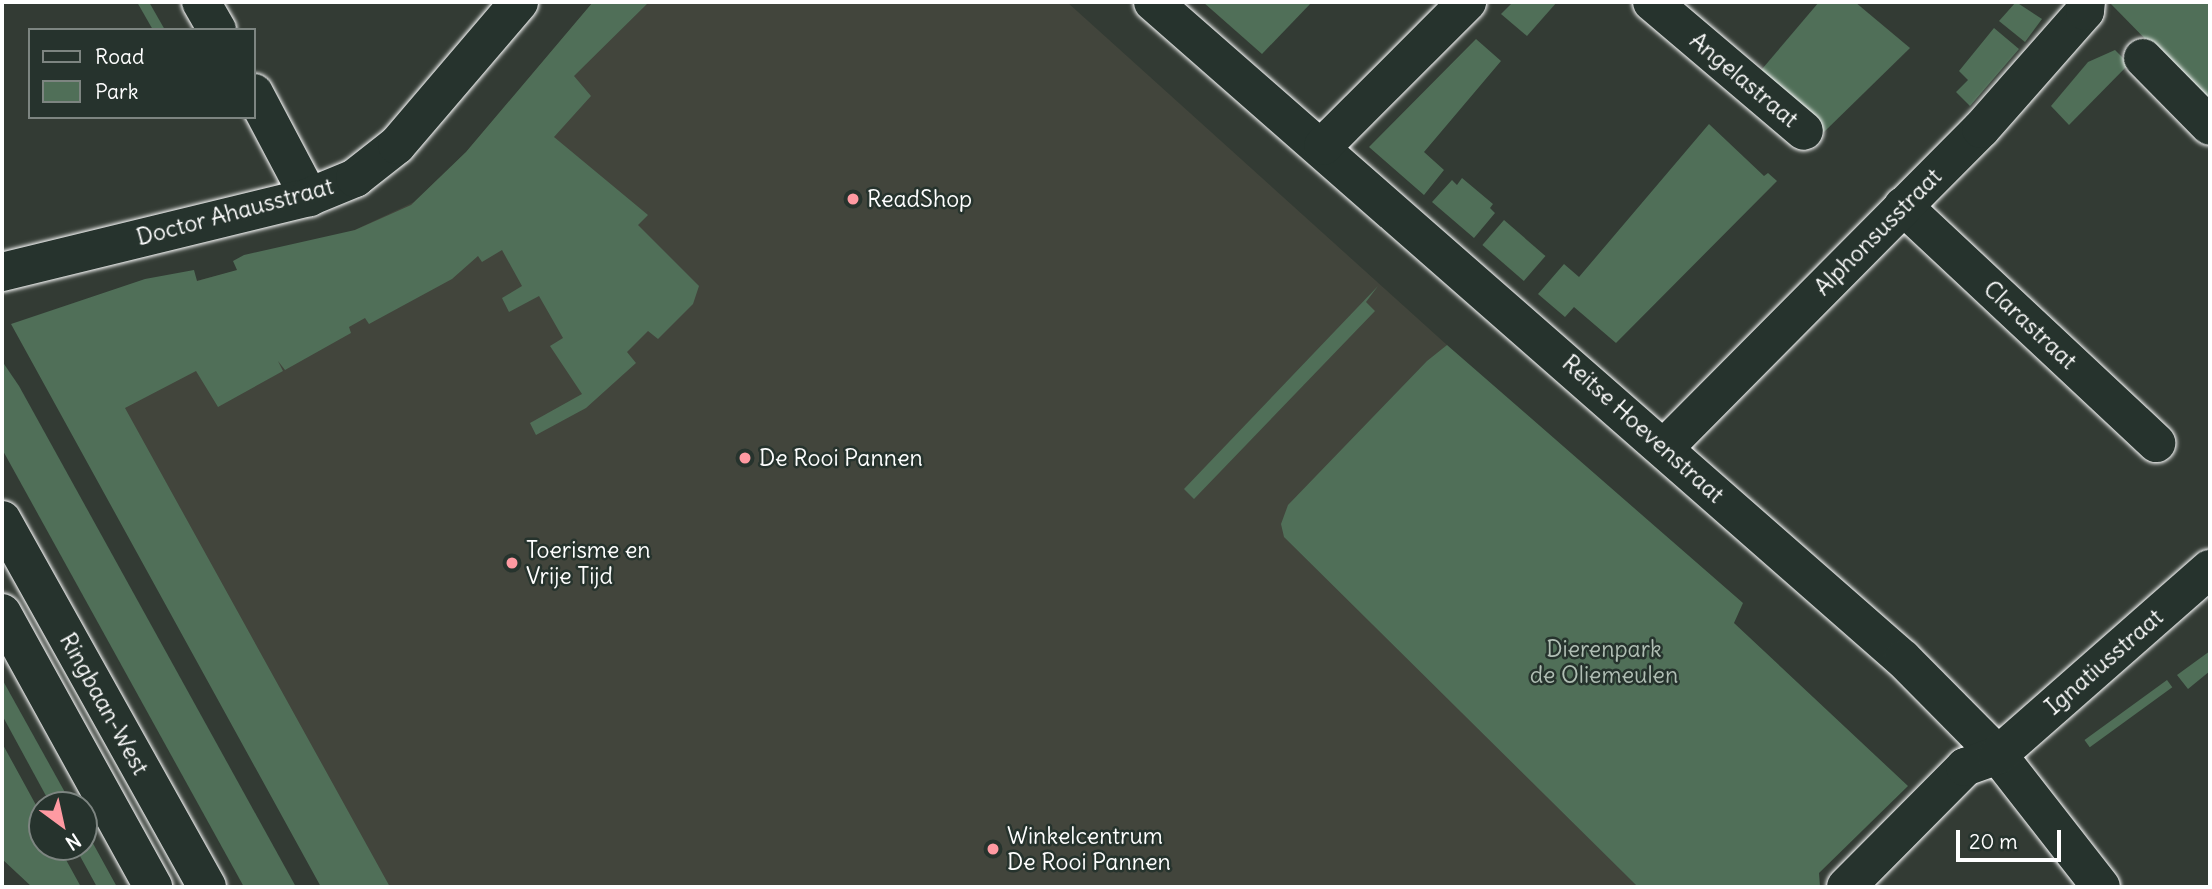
<!DOCTYPE html>
<html>
<head>
<meta charset="utf-8">
<style>
	body { margin:0 }
	#map { position:relative; width:2212px; height:889px; overflow:hidden; background:#333b34; font-family:Delius,sans-serif }
	div>[style] { position:absolute }
	.built>* { inset:0; background:#42453c }
	.green>* { inset:0; background:#506f58; transform-origin:0 0 }
	.roads { filter:drop-shadow(0 0 2px #fff) drop-shadow(0 0 2px #fff) }
	.street>* { height:38px; margin:-19px; padding:0 19px; transform-origin:19px; border-radius:19px; background:#26332d }
	.secondary>* { height:38px; margin:-19px; padding:0 19px; transform-origin:19px; border-radius:19px; background:#26332d }
	.dots>* { width:19px; height:19px; translate:-50% -50%; box-sizing:border-box; border:4px solid #26332d; border-radius:50% }
	span { translate:-50% -50%; white-space:nowrap; text-align:center; line-height:1.15; -webkit-text-stroke:5px #26332d; paint-order:stroke }
	.street-label { font-size:23px; color:#fff }
	.poi-label { font-size:23px; color:#fff }
	.left { translate:0 -50%; text-align:left }
	.park-label { font-size:23px; color:#b0beb4 }
	.frame { position:absolute; inset:0; border:4px solid #fff; pointer-events:none }
	.legend { position:absolute; left:28px; top:28px; width:228px; height:91px; box-sizing:border-box; background:#26332d; border:2px solid #7d8581; margin:0; padding:9px 12px; list-style:none; font-size:21px; color:#fff }
	.legend li { display:flex; align-items:center; gap:14px; height:35px }
	.legend b { width:35px; border:2px solid #7d8581 }
	.north { position:absolute; left:28px; top:791px; width:70px; height:70px; box-sizing:border-box; background:#26332d; border:2px solid #7d8581; border-radius:50%; rotate:147deg; font-size:19px; font-weight:700; line-height:28px; text-align:center; color:#fff }
	.north::after { content:''; display:block; margin:auto; width:24px; height:32px; background:#ff9aa2; clip-path:polygon(50% 0,100% 100%,50% 72%,0 100%) }
	.scale { position:absolute; left:1956px; top:830px; width:105px; height:32px; box-sizing:border-box; border:4px solid #fff; border-top:0; padding-left:9px; font-size:21px; line-height:24px; white-space:nowrap; color:#fff; -webkit-text-stroke:5px #26332d; paint-order:stroke }
</style>
</head>
<body>
<div id="map">
	<div class="built">
		<div style="clip-path:polygon(593px 2px,1067px 2px,1447px 345px,1293px 543px,1638px 887px,356px 887px,72px 313px,239px 270px,346px 234px,414px 202px,466px 152px)"></div>
	</div>
	<div class="green">
		<div style="clip-path:polygon(137px 2px,149px 2px,165px 30px,153px 30px)"></div>
		<div style="clip-path:polygon(593px 2px,649px 2px,574px 76px,591px 96px,554px 137px,648px 215px,638px 225px,699px 286px,693px 304px,658px 339px,648px 331px,627px 352px,636px 363px,586px 408px,536px 435px,530px 423px,582px 394px,550px 346px,563px 338px,539px 296px,509px 312px,502px 298px,522px 286px,502px 250px,482px 262px,478px 256px,452px 279px,369px 324px,365px 318px,349px 327px,351px 333px,285px 370px,278px 361px,283px 371px,218px 407px,196px 371px,125px 408px,390px 887px,321px 887px,11px 324px,145px 279px,194px 270px,197px 281px,237px 270px,233px 261px,244px 255px,355px 230px,411px 205px,466px 152px)"></div>
		<div style="clip-path:polygon(1203px 2px,1312px 2px,1262px 54px)"></div>
		<div style="clip-path:polygon(1513px 2px,1557px 2px,1527px 36px,1501px 14px)"></div>
		<div style="clip-path:polygon(1819px 2px,1855px 2px,1910px 48px,1824px 132px,1757px 75px)"></div>
		<div style="clip-path:polygon(2016px 2px,2042px 19px,2025px 42px,1999px 21px)"></div>
		<div style="clip-path:polygon(2109px 2px,2210px 2px,2210px 105px)"></div>
		<div style="clip-path:polygon(1994px 28px,2019px 49px,1970px 106px,1956px 92px,1968px 80px,1959px 71px)"></div>
		<div style="clip-path:polygon(1476px 39px,1501px 61px,1424px 152px,1444px 170px,1424px 195px,1369px 147px)"></div>
		<div style="clip-path:polygon(2115px 50px,2129px 64px,2069px 125px,2051px 106px,2088px 62px)"></div>
		<div style="clip-path:polygon(1709px 124px,1764px 176px,1768px 173px,1777px 181px,1616px 343px,1574px 307px,1565px 317px,1538px 294px,1564px 264px,1579px 277px)"></div>
		<div style="clip-path:polygon(1462px 178px,1493px 204px,1490px 208px,1495px 213px,1474px 238px,1432px 202px,1452px 180px,1457px 185px)"></div>
		<div style="left:1504px;top:220px;width:55px;height:33px;rotate:41deg"></div>
		<div style="clip-path:polygon(1378px 286px,1366px 302px,1375px 311px,1194px 499px,1184px 489px)"></div>
		<div style="clip-path:polygon(1447px 345px,1743px 603px,1734px 623px,1908px 786px,1819px 873px,1820px 887px,1638px 887px,1284px 537px,1281px 524px,1288px 505px,1427px 361px)"></div>
		<div style="clip-path:polygon(2px 361px,19px 386px,296px 887px,244px 887px,2px 449px)"></div>
		<div style="clip-path:polygon(2210px 651px,2210px 671px,2188px 689px,2177px 675px)"></div>
		<div style="clip-path:polygon(2px 679px,72px 805px,51px 805px,2px 715px)"></div>
		<div style="left:2167px;top:680px;width:9px;height:102px;rotate:54deg"></div>
		<div style="clip-path:polygon(2px 743px,42px 816px,42px 847px,59px 847px,81px 887px,32px 887px,2px 859px)"></div>
		<div style="clip-path:polygon(84px 827px,117px 887px,97px 887px,75px 847px,84px 847px)"></div>
	</div>
	<div class="roads">
		<div class="street">
			<div style="left:201px;top:2px;width:32px;rotate:60deg"></div>
			<div style="left:1153px;top:2px;width:997px;rotate:41.22deg"></div>
			<div style="left:1903px;top:659px;width:135px;rotate:45.3deg"></div>
			<div style="left:1998px;top:755px;width:167px;rotate:52deg"></div>
			<div style="left:1652px;top:2px;width:199px;rotate:40.3deg"></div>
			<div style="left:2143px;top:58px;width:95px;rotate:45.4deg"></div>
			<div style="left:254px;top:93px;width:118px;rotate:62.1deg"></div>
			<div style="left:1323px;top:146px;width:204px;rotate:-45deg"></div>
			<div style="left:1903px;top:206px;width:347px;rotate:43.1deg"></div>
			<div style="left:2px;top:272px;width:316px;rotate:-13.7deg"></div>
			<div style="left:309px;top:197px;width:50px;rotate:-22.4deg"></div>
			<div style="left:355px;top:178px;width:53px;rotate:-38.2deg"></div>
			<div style="left:397px;top:145px;width:188px;rotate:-49.5deg"></div>
			<div style="left:1665px;top:447px;width:448px;rotate:-45.2deg"></div>
			<div style="left:1981px;top:129px;width:157px;rotate:-48.6deg"></div>
			<div style="left:2085px;top:11px;width:9px;rotate:-84deg"></div>
			<div style="left:1846px;top:887px;width:169px;rotate:-45.2deg"></div>
			<div style="left:1965px;top:767px;width:35px;rotate:-20deg"></div>
			<div style="left:1998px;top:755px;width:282px;rotate:-41.3deg"></div>
		</div>
		<div class="secondary">
			<div style="left:2px;top:520px;width:420px;rotate:60.8deg"></div>
			<div style="left:2px;top:613px;width:313px;rotate:61.1deg"></div>
		</div>
	</div>
	<div class="dots">
		<div style="left:853px;top:199px;background:#ff9aa2"></div>
		<div style="left:745px;top:458px;background:#ff9aa2"></div>
		<div style="left:512px;top:563px;background:#ff9aa2"></div>
		<div style="left:993px;top:849px;background:#ff9aa2"></div>
	</div>
	<div class="street-label">
		<span style="left:1744px;top:80px;rotate:40deg">Angelastraat</span>
		<span style="left:235px;top:212px;rotate:-15deg">Doctor Ahausstraat</span>
		<span style="left:1878px;top:232px;rotate:-45deg">Alphonsusstraat</span>
		<span style="left:2030px;top:325px;rotate:43deg">Clarastraat</span>
		<span style="left:1643px;top:429px;rotate:42deg">Reitse Hoevenstraat</span>
		<span style="left:2104px;top:662px;rotate:-41deg">Ignatiusstraat</span>
		<span style="left:104px;top:704px;rotate:61deg">Ringbaan-West</span>
	</div>
	<div class="poi-label">
		<span class="left" style="left:867px;top:199px">ReadShop</span>
		<span class="left" style="left:759px;top:458px">De Rooi Pannen</span>
		<span class="left" style="left:526px;top:563px">Toerisme en<br>Vrije Tijd</span>
		<span class="left" style="left:1007px;top:849px">Winkelcentrum<br>De Rooi Pannen</span>
	</div>
	<div class="park-label">
		<span style="left:1604px;top:662px">Dierenpark<br>de Oliemeulen</span>
	</div>
	<div class="frame"></div>
	<ul class="legend">
	<li><b style="height:9px;background:#26332d"></b>Road</li>
	<li><b style="height:19px;background:#506f58"></b>Park</li>
	</ul>
	<div class="north">N</div>
	<div class="scale">20 m</div>
</div>
</body>
</html>
